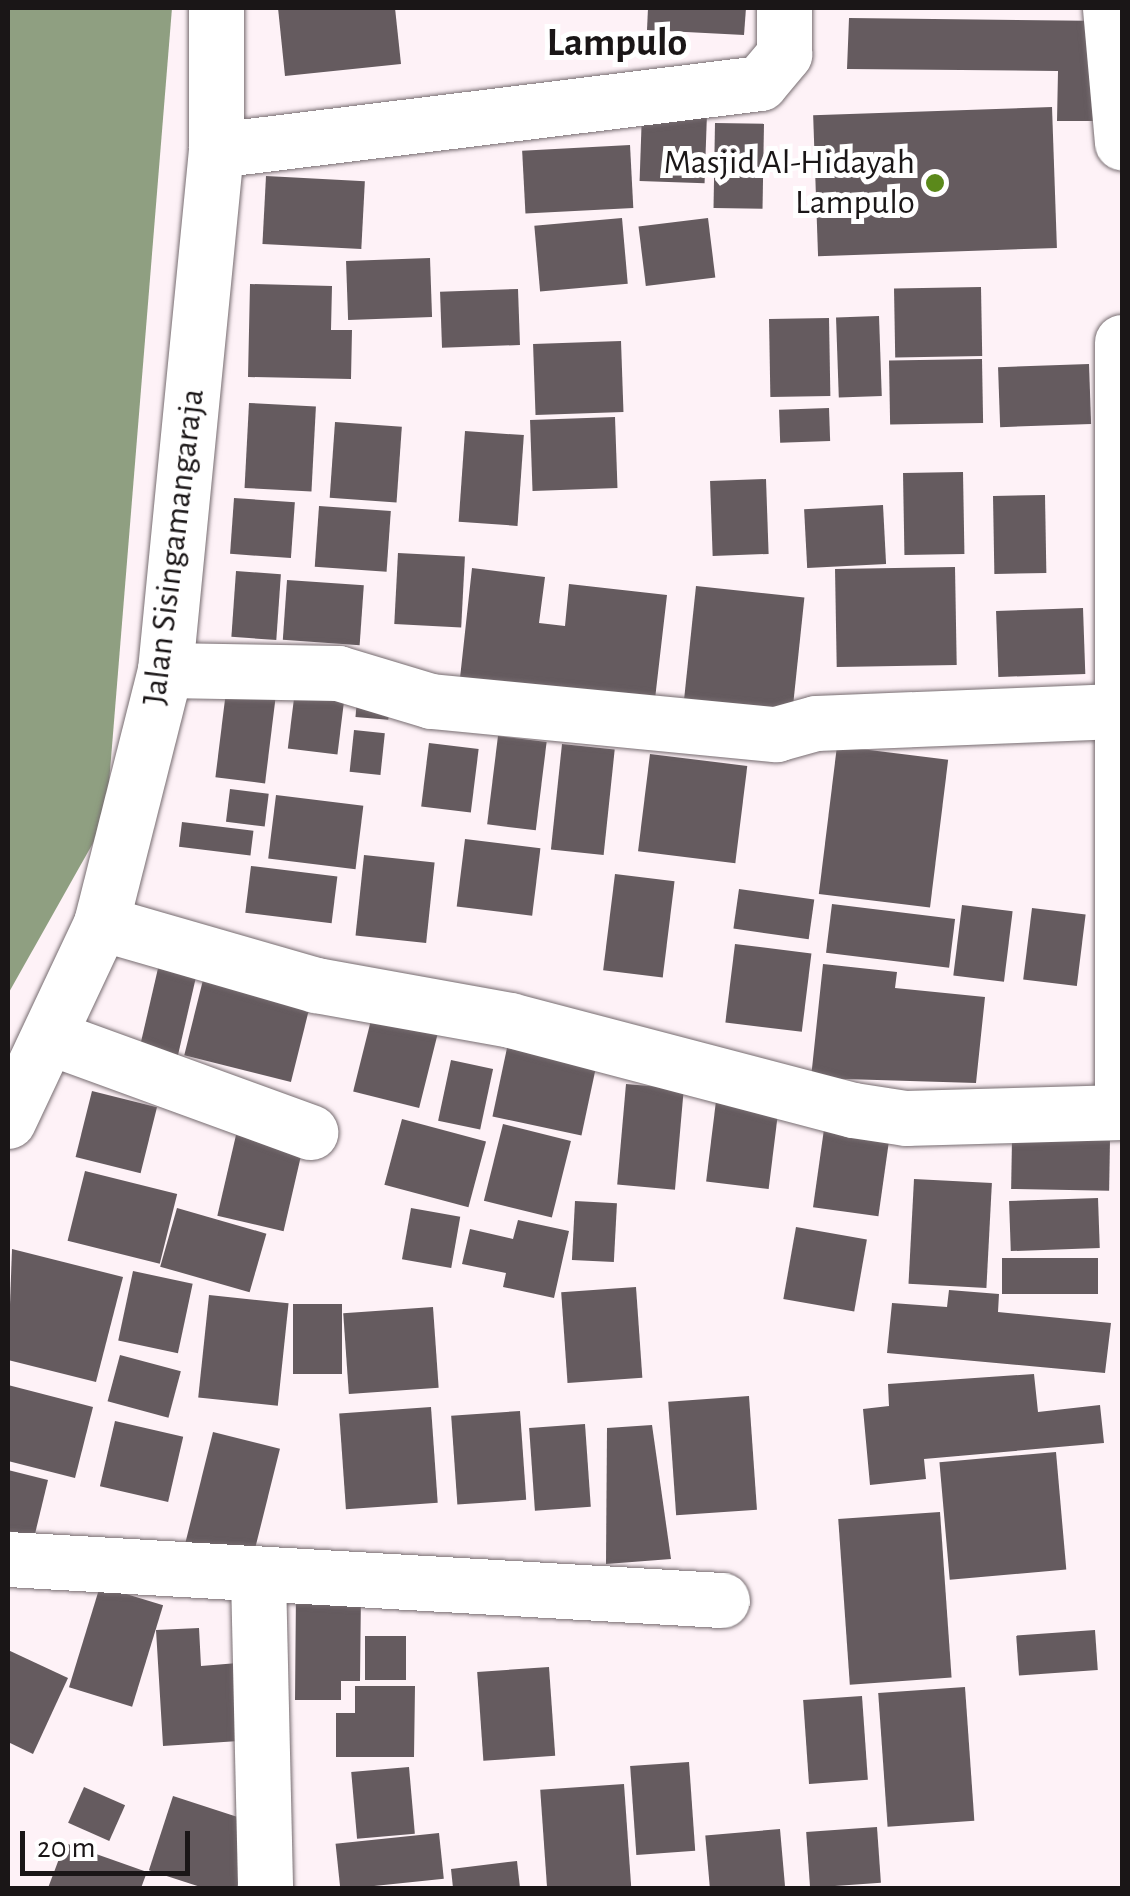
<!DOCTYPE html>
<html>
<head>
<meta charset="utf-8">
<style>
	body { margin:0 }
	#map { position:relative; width:1130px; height:1896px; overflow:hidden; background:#fef2f7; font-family:"Alegreya Sans",sans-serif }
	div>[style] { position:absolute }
	.water>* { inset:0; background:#8f9f81 }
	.building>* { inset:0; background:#655b5f; transform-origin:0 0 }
	.roads { filter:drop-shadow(0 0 2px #766c70) drop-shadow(0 0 2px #766c70) }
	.street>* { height:55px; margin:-27.5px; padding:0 27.5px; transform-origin:27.5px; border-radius:27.5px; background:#fff }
	.dots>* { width:28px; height:28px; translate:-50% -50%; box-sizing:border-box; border:5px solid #fff; border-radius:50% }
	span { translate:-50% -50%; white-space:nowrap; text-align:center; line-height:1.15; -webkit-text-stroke:10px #fff; paint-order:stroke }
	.poi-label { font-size:35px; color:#1a1617 }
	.right { translate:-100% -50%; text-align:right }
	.street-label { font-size:35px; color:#1a1617 }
	.quarter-label { font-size:40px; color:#1a1617; font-weight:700 }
	.frame { position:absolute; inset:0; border:10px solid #1a1617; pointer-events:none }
	.scale { position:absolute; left:20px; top:1831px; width:170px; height:45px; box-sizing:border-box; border:5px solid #1a1617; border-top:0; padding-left:12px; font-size:30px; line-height:35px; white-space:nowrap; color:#1a1617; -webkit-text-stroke:8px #fff; paint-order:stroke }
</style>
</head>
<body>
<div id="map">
	<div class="water">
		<div style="clip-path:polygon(8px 8px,172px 8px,106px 820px,8px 994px)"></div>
	</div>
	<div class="building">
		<div style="clip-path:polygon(278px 8px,395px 8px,401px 64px,285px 76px)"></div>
		<div style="clip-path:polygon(648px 8px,746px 8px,744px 35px,647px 30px)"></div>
		<div style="clip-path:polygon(849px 18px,1109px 21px,1107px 121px,1057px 121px,1058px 71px,847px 69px)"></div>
		<div style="left:1052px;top:107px;width:141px;height:239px;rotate:88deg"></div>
		<div style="left:642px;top:112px;width:65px;height:69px;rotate:2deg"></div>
		<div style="left:715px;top:123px;width:49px;height:85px;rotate:1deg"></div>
		<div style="left:630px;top:145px;width:63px;height:108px;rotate:87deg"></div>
		<div style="left:266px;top:176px;width:99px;height:68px;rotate:3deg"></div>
		<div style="left:622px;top:218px;width:66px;height:88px;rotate:85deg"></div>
		<div style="left:708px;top:218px;width:60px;height:70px;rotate:83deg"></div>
		<div style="left:430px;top:258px;width:59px;height:84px;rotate:88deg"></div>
		<div style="clip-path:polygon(250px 284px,332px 286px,331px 330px,352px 330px,351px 379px,248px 377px)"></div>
		<div style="left:981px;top:287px;width:69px;height:87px;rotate:89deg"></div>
		<div style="left:518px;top:289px;width:56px;height:78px;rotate:88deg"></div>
		<div style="left:879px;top:316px;width:80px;height:43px;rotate:88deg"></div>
		<div style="left:829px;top:318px;width:78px;height:60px;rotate:89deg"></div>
		<div style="left:621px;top:341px;width:71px;height:88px;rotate:88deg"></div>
		<div style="left:982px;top:359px;width:64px;height:93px;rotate:89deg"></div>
		<div style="left:1089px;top:364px;width:60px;height:91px;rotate:88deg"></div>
		<div style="left:249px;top:403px;width:67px;height:85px;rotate:3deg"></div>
		<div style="left:829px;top:408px;width:33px;height:50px;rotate:88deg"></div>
		<div style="left:615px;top:417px;width:71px;height:85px;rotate:88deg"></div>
		<div style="left:335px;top:422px;width:67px;height:76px;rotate:4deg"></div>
		<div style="left:465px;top:431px;width:59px;height:91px;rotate:4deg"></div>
		<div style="left:963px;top:472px;width:82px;height:60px;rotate:89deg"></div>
		<div style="left:766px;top:479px;width:75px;height:56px;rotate:88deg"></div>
		<div style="left:1045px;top:495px;width:78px;height:52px;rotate:89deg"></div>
		<div style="left:234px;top:498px;width:61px;height:56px;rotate:4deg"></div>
		<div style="left:883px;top:505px;width:59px;height:79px;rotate:87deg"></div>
		<div style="left:319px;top:506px;width:72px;height:61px;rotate:4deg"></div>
		<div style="left:398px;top:553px;width:67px;height:71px;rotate:3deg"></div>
		<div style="left:955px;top:567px;width:98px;height:120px;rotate:89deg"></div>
		<div style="clip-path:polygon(472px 568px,545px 577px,539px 623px,565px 626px,569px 584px,667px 595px,655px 699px,460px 678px)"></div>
		<div style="left:236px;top:571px;width:45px;height:66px;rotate:4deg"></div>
		<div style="left:287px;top:580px;width:77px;height:60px;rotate:4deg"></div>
		<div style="left:696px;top:586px;width:109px;height:124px;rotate:6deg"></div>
		<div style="left:1083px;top:608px;width:66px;height:87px;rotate:88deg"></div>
		<div style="left:296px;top:682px;width:50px;height:67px;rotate:7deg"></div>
		<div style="left:227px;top:683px;width:50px;height:95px;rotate:7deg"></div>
		<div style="left:358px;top:688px;width:33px;height:29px;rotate:5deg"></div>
		<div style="left:354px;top:730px;width:31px;height:42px;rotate:6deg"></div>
		<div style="left:498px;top:736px;width:49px;height:89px;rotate:7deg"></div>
		<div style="left:429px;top:743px;width:50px;height:64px;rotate:7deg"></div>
		<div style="left:562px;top:744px;width:53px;height:106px;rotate:6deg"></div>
		<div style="left:837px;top:746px;width:112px;height:149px;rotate:7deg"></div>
		<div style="left:650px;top:754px;width:98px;height:98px;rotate:7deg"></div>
		<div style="left:230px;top:789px;width:39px;height:33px;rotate:7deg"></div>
		<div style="left:276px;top:795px;width:88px;height:64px;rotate:7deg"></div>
		<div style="left:182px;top:822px;width:72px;height:25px;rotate:7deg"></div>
		<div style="left:465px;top:839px;width:76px;height:68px;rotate:7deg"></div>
		<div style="left:364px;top:855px;width:71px;height:81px;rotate:6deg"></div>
		<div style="left:251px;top:866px;width:87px;height:47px;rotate:7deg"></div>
		<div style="left:615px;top:874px;width:60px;height:97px;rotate:7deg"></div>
		<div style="left:739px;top:889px;width:76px;height:40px;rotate:8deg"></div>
		<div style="left:832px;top:904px;width:124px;height:49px;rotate:7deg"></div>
		<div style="left:962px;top:905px;width:51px;height:71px;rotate:7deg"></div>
		<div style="left:1032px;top:908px;width:54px;height:72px;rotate:7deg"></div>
		<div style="left:735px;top:944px;width:77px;height:79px;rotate:7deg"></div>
		<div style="left:159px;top:964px;width:39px;height:85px;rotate:13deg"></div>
		<div style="clip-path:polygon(823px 964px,897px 972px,895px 988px,985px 997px,976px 1083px,811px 1078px)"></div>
		<div style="left:206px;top:968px;width:110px;height:90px;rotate:14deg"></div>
		<div style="left:373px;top:1012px;width:68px;height:82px;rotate:14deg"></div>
		<div style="left:507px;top:1048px;width:91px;height:70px;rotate:12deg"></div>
		<div style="left:451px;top:1060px;width:43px;height:62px;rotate:12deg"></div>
		<div style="left:626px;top:1084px;width:58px;height:101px;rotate:5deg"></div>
		<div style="left:92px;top:1091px;width:67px;height:68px;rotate:14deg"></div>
		<div style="left:716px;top:1101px;width:63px;height:81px;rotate:7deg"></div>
		<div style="left:402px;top:1119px;width:87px;height:68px;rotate:15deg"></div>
		<div style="left:825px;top:1122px;width:66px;height:86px;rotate:8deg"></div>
		<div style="left:503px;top:1124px;width:70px;height:79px;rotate:14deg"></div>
		<div style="left:236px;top:1135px;width:68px;height:83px;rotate:13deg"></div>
		<div style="left:1012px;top:1139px;width:98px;height:50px;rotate:1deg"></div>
		<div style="left:85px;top:1171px;width:95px;height:72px;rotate:14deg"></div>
		<div style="left:914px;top:1179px;width:78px;height:105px;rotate:3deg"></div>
		<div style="left:1098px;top:1198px;width:50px;height:89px;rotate:88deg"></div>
		<div style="left:575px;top:1201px;width:42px;height:59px;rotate:3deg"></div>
		<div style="left:177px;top:1208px;width:93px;height:61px;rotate:16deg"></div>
		<div style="left:411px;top:1208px;width:50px;height:52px;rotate:10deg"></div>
		<div style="clip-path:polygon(518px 1220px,569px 1231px,554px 1298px,503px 1287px,506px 1273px,462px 1264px,470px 1229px,513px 1239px)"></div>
		<div style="left:796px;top:1227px;width:72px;height:73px;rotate:10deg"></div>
		<div style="clip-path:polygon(12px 1249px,123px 1277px,96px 1382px,8px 1360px)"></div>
		<div style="left:1098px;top:1258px;width:36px;height:96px;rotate:90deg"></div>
		<div style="left:133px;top:1271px;width:61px;height:71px;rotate:12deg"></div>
		<div style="left:636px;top:1287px;width:91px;height:75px;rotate:86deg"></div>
		<div style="clip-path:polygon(949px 1290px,999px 1294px,998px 1312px,1111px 1323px,1105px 1373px,887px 1353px,892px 1303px,947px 1307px)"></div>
		<div style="left:209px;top:1295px;width:80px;height:103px;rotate:6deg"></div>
		<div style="left:293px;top:1304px;width:49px;height:70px"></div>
		<div style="left:433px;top:1307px;width:81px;height:90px;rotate:86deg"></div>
		<div style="left:120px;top:1355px;width:63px;height:48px;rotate:15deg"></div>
		<div style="clip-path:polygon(1034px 1374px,1038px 1412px,1100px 1405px,1104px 1443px,924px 1459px,926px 1479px,870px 1485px,863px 1409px,889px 1406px,888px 1384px)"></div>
		<div style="clip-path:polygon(8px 1385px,93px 1407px,75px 1478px,8px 1461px)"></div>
		<div style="left:749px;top:1396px;width:114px;height:81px;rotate:86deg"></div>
		<div style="left:431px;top:1407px;width:96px;height:92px;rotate:86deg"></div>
		<div style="left:520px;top:1411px;width:89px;height:69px;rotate:86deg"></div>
		<div style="left:115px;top:1421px;width:70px;height:67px;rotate:13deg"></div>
		<div style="left:585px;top:1424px;width:83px;height:56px;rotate:86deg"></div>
		<div style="clip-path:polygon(652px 1425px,671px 1559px,606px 1564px,607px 1428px)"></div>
		<div style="left:213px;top:1432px;width:69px;height:114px;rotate:14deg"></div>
		<div style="left:1056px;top:1452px;width:118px;height:117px;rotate:85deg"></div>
		<div style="clip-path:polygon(8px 1470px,48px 1480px,34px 1538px,8px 1531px)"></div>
		<div style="left:940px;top:1512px;width:166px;height:102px;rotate:86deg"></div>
		<div style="left:100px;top:1586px;width:66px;height:106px;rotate:17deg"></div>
		<div style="clip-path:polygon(296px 1591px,361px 1591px,360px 1681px,341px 1681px,341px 1700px,295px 1700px)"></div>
		<div style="clip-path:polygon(199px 1628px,201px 1666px,250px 1662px,254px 1740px,163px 1746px,156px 1630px)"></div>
		<div style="left:1095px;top:1630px;width:40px;height:79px;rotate:86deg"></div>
		<div style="left:365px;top:1636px;width:41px;height:44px"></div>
		<div style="clip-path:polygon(8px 1650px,68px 1678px,33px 1754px,8px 1742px)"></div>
		<div style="left:549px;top:1667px;width:89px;height:72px;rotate:86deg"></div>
		<div style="clip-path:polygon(355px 1686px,415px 1686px,414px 1757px,336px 1757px,336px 1713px,355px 1713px)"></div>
		<div style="left:965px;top:1687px;width:134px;height:87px;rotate:86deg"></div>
		<div style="left:862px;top:1696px;width:84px;height:59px;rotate:86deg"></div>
		<div style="left:689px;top:1762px;width:89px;height:59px;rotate:86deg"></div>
		<div style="left:409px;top:1767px;width:67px;height:58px;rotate:85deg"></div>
		<div style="left:624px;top:1784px;width:104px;height:84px;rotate:86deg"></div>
		<div style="left:84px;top:1787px;width:45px;height:39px;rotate:24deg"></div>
		<div style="left:173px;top:1796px;width:89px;height:78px;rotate:18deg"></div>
		<div style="left:877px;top:1827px;width:56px;height:71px;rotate:86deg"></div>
		<div style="left:780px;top:1829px;width:59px;height:75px;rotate:85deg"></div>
		<div style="left:439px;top:1833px;width:46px;height:104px;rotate:84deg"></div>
		<div style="clip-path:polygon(65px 1843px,147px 1872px,141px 1888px,48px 1888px)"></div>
		<div style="clip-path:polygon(517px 1861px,520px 1888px,453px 1888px,451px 1869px)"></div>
	</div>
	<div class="roads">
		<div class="street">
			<div style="left:1110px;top:8px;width:135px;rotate:84.9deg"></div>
			<div style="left:216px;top:150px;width:548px;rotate:-7.02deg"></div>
			<div style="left:760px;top:83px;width:38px;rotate:-50deg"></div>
			<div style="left:784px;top:54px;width:46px;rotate:-90deg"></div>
			<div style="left:1122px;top:342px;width:751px;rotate:90deg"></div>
			<div style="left:165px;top:670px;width:173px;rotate:1deg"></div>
			<div style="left:338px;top:673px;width:97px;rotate:16.8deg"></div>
			<div style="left:431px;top:701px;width:347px;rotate:5.5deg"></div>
			<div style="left:776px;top:734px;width:41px;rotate:-15.4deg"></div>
			<div style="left:816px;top:723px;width:301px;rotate:-2.3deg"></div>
			<div style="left:101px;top:923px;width:224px;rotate:16.1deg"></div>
			<div style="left:316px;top:985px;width:197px;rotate:10.2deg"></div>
			<div style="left:510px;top:1020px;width:355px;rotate:14.7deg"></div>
			<div style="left:853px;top:1110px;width:54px;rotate:8.6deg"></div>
			<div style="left:906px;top:1118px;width:216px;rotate:-1.6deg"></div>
			<div style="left:52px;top:1038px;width:275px;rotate:20deg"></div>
			<div style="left:8px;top:1121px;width:219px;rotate:-64.8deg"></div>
			<div style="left:101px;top:923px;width:261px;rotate:-75.8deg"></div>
			<div style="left:165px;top:670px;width:522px;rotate:-84.4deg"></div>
			<div style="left:216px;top:150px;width:142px;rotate:-90deg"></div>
			<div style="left:8px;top:1559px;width:715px;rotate:3.29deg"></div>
			<div style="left:258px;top:1576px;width:312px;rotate:88.7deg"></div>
		</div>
	</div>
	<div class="dots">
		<div style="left:935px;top:183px;background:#5b891b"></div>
	</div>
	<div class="poi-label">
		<span class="right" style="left:915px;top:183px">Masjid Al-Hidayah<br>Lampulo</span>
	</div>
	<div class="street-label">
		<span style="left:174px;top:547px;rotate:-83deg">Jalan Sisingamangaraja</span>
	</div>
	<div class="quarter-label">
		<span style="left:617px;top:43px">Lampulo</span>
	</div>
	<div class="frame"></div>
	<div class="scale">20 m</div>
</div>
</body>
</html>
